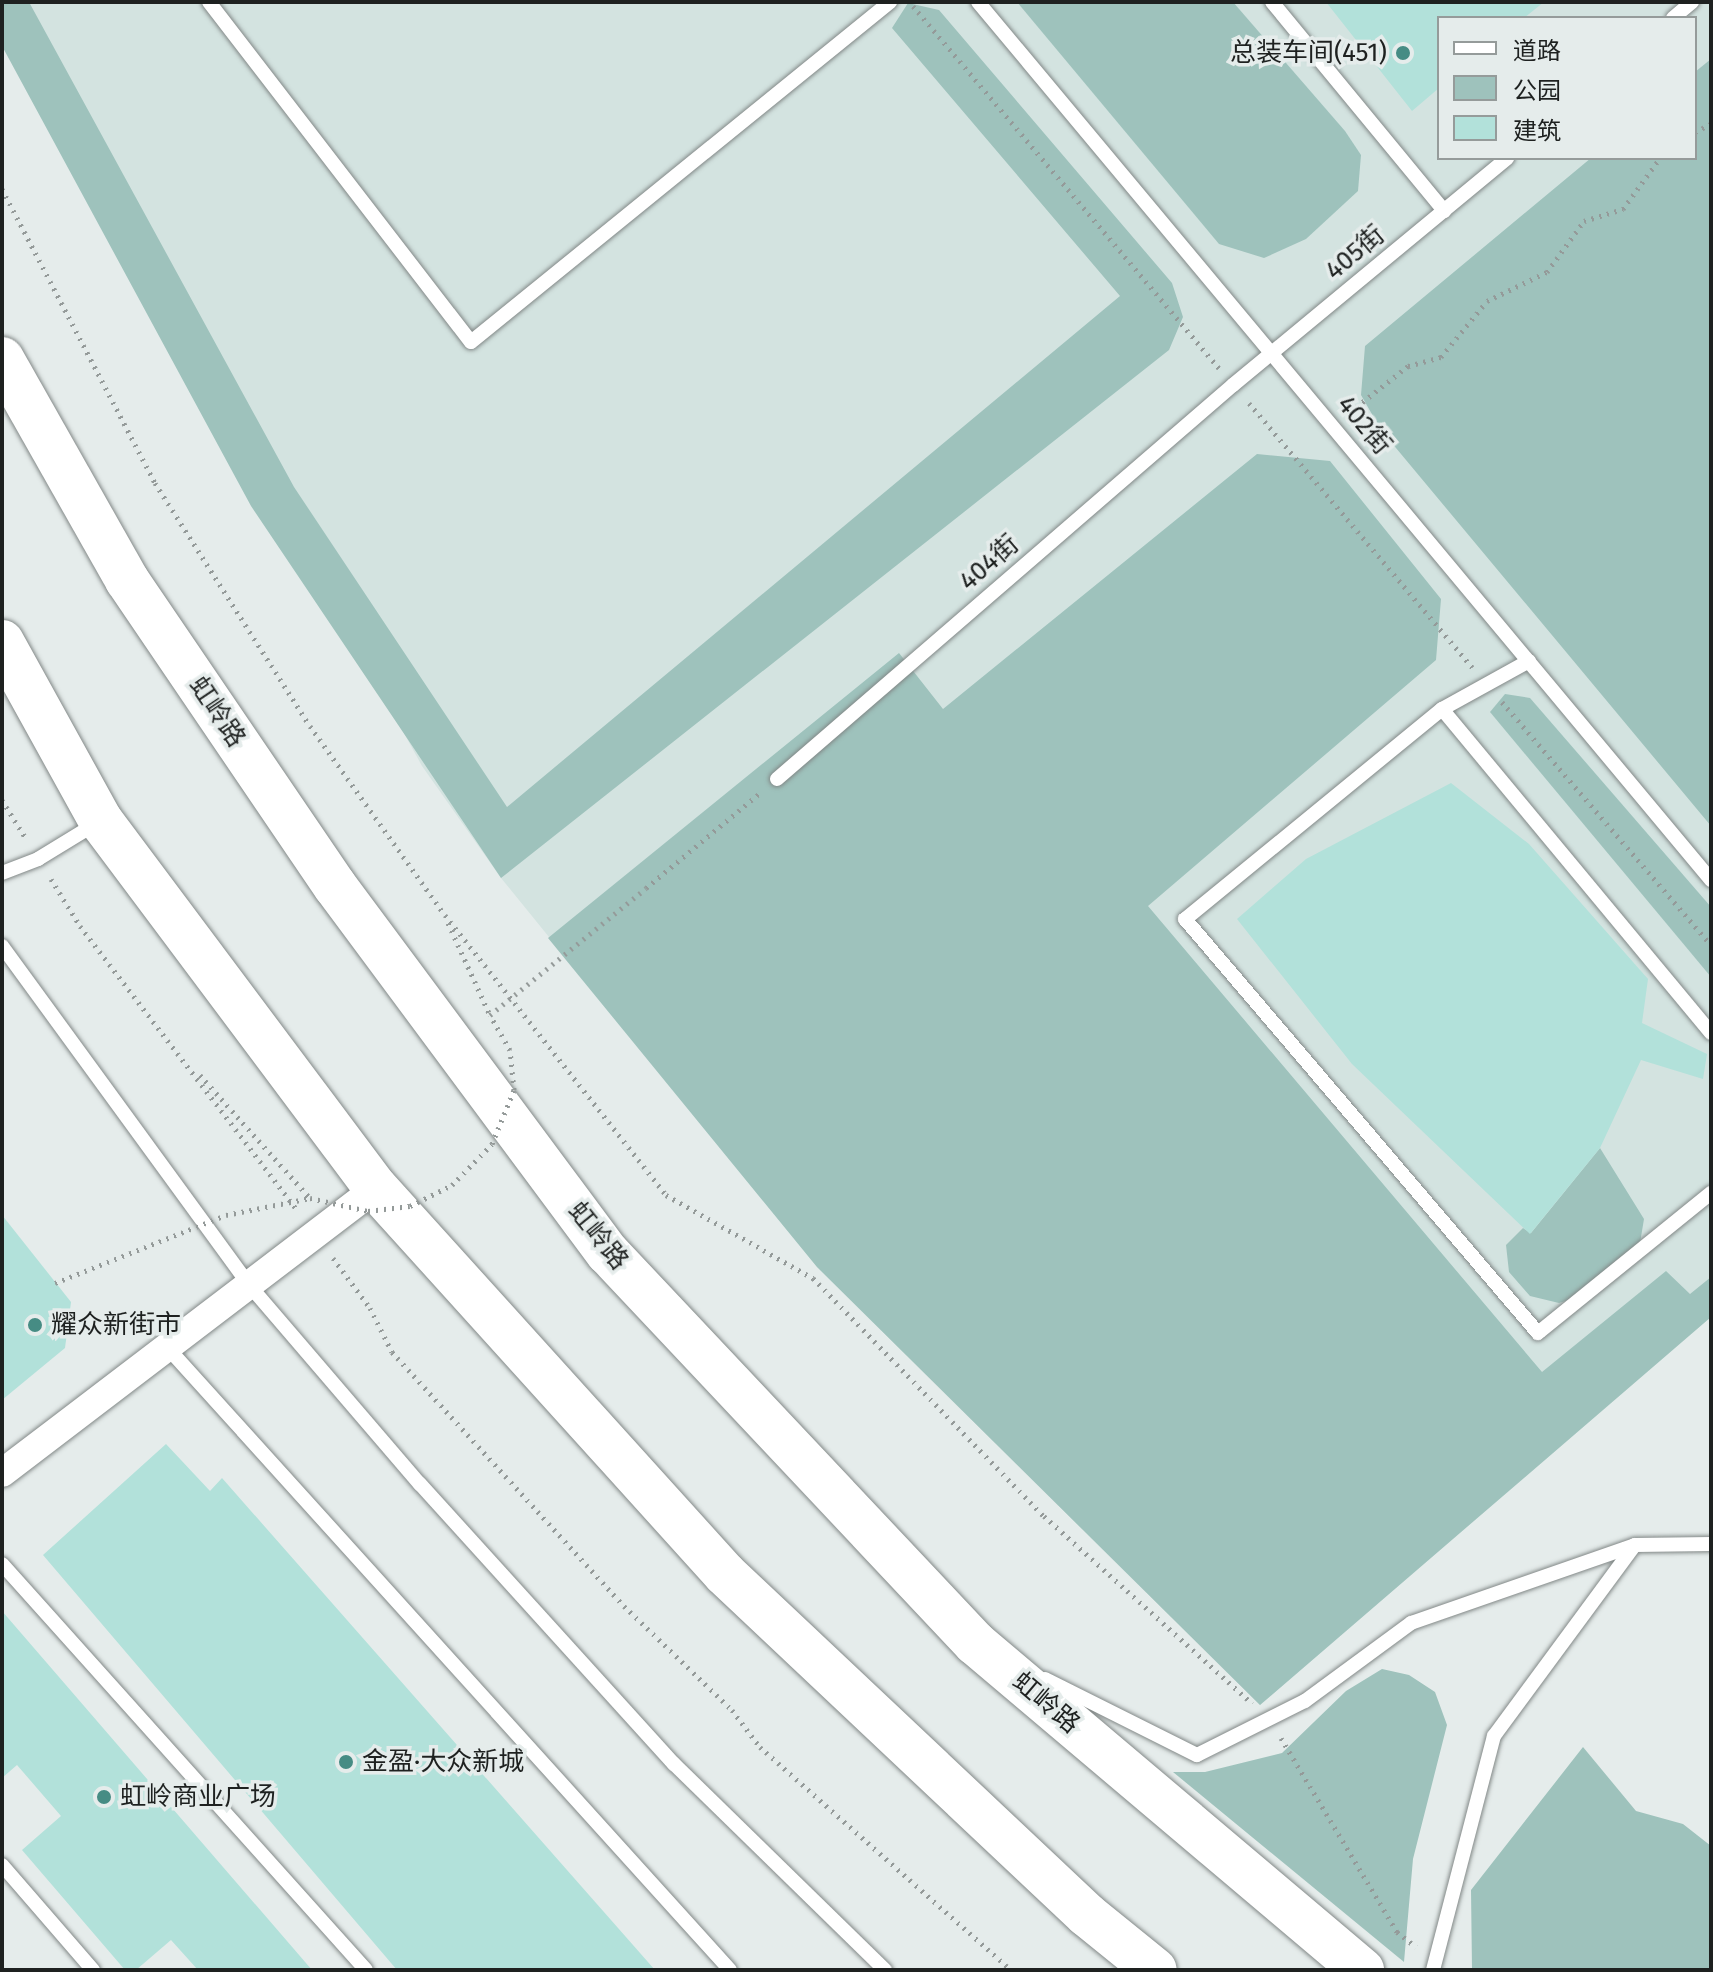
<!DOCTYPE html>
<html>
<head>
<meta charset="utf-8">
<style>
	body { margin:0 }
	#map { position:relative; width:1713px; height:1972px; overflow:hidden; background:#e5eceb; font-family:"Fira Sans","Noto Sans SC",sans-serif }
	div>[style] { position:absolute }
	.built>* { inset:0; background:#d3e3e0 }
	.green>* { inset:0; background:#9ec2bc }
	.building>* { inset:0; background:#b2e1da }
	.path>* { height:5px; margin-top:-2.5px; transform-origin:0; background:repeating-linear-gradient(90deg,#949a99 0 2px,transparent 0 8px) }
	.roads { filter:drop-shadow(0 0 2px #828887) drop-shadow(0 0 2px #828887) }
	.service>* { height:14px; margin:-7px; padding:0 7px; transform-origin:7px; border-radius:7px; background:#fff }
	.minor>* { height:28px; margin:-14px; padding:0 14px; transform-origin:14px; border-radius:14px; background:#fff }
	.primary>* { height:44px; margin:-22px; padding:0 22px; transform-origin:22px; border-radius:22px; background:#fff }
	.path-bridge>* { height:5px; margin-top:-2.5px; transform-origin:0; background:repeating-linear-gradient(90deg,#949a99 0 2px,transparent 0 8px) }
	.dots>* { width:22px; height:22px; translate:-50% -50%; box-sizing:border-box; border:4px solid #e5eceb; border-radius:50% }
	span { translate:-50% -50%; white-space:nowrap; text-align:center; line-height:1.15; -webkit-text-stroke:7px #e5eceb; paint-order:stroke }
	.poi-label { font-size:26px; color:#1e2120 }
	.right { translate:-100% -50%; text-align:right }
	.left { translate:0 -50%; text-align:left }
	.street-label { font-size:26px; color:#1e2120 }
	.frame { position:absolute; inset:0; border:4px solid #1e2120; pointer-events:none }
	.legend { position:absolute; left:1437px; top:16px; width:260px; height:144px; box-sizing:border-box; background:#e5eceb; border:2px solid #959b9a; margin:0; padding:10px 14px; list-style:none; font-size:24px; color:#1e2120 }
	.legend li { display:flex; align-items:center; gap:16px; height:40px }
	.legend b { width:40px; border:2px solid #959b9a }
</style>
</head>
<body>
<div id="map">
	<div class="built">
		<div style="clip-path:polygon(evenodd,2px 2px,1711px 2px,1711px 1317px,1260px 1705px,817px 1267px,501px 878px,422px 766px,2px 2px,1439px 18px,1695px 18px,1695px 158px,1439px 158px,1439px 18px)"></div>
	</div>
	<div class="green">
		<div style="clip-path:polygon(2px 2px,29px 2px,294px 487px,507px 807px,1120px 296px,892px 28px,908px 3px,939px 10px,1172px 283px,1183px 317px,1169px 350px,501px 878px,251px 506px,2px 46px)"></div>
		<div style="clip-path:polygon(1017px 2px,1233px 2px,1345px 131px,1361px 155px,1358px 191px,1306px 239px,1264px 258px,1219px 244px)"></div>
		<div style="clip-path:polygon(1711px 59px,1711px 826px,1381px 430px,1361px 395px,1365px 346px,1591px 158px,1695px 158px,1695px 72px)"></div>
		<div style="clip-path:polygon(1257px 454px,1330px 461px,1441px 599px,1436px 660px,1148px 906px,1542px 1372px,1666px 1271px,1690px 1294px,1711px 1277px,1711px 1317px,1260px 1705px,817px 1267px,548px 938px,899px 653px,943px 709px)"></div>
		<div style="clip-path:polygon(1505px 694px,1530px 698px,1711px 907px,1711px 977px,1490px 712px)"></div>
		<div style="clip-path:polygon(1600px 1148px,1644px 1219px,1639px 1249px,1588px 1294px,1559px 1303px,1530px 1296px,1509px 1272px,1506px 1245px,1523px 1228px,1531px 1233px)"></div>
		<div style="clip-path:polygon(1382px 1669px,1409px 1675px,1435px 1692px,1447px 1725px,1413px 1859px,1404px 1962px,1173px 1772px,1205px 1772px,1282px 1753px,1346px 1691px)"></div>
		<div style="clip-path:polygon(1583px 1747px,1636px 1811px,1683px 1824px,1711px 1846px,1711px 1970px,1472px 1970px,1471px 1890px)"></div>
	</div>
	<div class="building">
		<div style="clip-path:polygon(1326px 2px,1544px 2px,1524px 18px,1439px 18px,1439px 88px,1412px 111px)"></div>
		<div style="clip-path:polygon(1451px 783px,1529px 844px,1648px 979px,1642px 1023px,1707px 1054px,1703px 1079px,1641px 1060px,1600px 1148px,1530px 1234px,1352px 1064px,1237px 919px,1306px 859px)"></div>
		<div style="clip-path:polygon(2px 1215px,71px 1302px,65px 1348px,2px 1400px)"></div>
		<div style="clip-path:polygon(166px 1444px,210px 1491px,222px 1478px,655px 1970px,397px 1970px,43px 1555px)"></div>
		<div style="clip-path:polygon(2px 1611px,312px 1970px,198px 1970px,171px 1940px,136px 1970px,125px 1970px,22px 1850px,61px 1816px,17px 1765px,2px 1778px)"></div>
	</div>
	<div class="path">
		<div style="left:913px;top:6px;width:474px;rotate:49.8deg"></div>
		<div style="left:1695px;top:132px;width:18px;rotate:-27deg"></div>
		<div style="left:2px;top:189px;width:331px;rotate:62.5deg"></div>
		<div style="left:155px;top:483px;width:288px;rotate:57.5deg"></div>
		<div style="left:310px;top:726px;width:232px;rotate:54.5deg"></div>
		<div style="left:445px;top:915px;width:357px;rotate:51.7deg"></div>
		<div style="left:666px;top:1195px;width:169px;rotate:29.5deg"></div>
		<div style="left:813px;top:1278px;width:332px;rotate:45.9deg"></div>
		<div style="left:1044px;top:1516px;width:280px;rotate:42deg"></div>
		<div style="left:1249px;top:403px;width:346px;rotate:49.8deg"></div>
		<div style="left:1350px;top:412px;width:74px;rotate:-38.4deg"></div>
		<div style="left:1408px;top:366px;width:34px;rotate:-15deg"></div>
		<div style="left:1441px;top:357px;width:72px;rotate:-50.6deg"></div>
		<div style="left:1487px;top:301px;width:67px;rotate:-25.8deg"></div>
		<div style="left:1547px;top:272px;width:63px;rotate:-54deg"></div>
		<div style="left:1584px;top:221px;width:41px;rotate:-17.1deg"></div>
		<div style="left:1623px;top:209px;width:63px;rotate:-54deg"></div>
		<div style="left:1502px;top:702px;width:321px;rotate:49.3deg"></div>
		<div style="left:2px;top:800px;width:44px;rotate:58.1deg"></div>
		<div style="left:51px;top:879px;width:55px;rotate:58.3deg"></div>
		<div style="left:80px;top:926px;width:359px;rotate:52.6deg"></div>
		<div style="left:646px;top:888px;width:147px;rotate:-39.8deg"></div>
		<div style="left:448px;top:923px;width:101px;rotate:65.5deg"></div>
		<div style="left:200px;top:1075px;width:165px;rotate:48.2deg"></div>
		<div style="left:333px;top:1258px;width:62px;rotate:53.5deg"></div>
		<div style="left:370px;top:1308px;width:49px;rotate:63.4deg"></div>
		<div style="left:392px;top:1352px;width:344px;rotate:47.6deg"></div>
		<div style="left:624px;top:1606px;width:150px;rotate:43.9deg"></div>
		<div style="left:732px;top:1710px;width:46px;rotate:52.9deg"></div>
		<div style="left:760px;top:1747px;width:336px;rotate:41.6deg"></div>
		<div style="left:1281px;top:1738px;width:226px;rotate:59.1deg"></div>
		<div style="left:1397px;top:1932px;width:24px;rotate:38deg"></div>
	</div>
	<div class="roads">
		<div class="service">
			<div style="left:209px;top:2px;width:429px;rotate:52.4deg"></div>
			<div style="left:471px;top:342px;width:540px;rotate:-39.06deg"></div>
			<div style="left:978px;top:2px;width:1144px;rotate:50.14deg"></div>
			<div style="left:1272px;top:2px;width:271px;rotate:50.5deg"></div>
			<div style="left:1673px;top:18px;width:25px;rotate:-40deg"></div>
			<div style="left:1529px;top:661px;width:99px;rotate:151.1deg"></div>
			<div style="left:1442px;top:709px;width:332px;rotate:140.7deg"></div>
			<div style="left:1185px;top:919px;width:544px;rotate:49.55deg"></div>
			<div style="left:1538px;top:1333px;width:223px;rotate:-39deg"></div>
			<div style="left:1442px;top:709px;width:421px;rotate:50.3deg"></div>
			<div style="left:777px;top:779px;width:603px;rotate:-40.83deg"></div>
			<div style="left:1233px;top:385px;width:356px;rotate:-39.6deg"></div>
			<div style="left:2px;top:873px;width:39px;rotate:-21deg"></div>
			<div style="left:38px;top:859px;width:69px;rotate:-31.4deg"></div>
			<div style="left:2px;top:946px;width:421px;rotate:53.9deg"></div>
			<div style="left:250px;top:1286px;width:261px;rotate:49.4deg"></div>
			<div style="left:420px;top:1484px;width:378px;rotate:47.8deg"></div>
			<div style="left:674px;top:1764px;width:295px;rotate:44.3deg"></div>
			<div style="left:166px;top:1346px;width:841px;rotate:47.89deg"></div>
			<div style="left:2px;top:1564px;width:545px;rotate:48.12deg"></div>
			<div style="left:1045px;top:1679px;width:170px;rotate:26.6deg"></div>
			<div style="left:1197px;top:1755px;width:121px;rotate:-26.6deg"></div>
			<div style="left:1305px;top:1701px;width:132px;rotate:-36.3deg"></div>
			<div style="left:1411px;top:1623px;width:237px;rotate:-19.2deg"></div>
			<div style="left:1635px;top:1545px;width:76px;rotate:-0.8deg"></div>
			<div style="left:2px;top:1865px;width:139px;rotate:49.1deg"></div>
			<div style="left:1433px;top:1970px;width:242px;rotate:-75.4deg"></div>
			<div style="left:1494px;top:1736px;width:237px;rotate:-53.6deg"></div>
		</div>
		<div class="minor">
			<div style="left:2px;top:1473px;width:470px;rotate:-37.3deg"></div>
		</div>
		<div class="primary">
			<div style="left:2px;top:359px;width:254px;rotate:60.5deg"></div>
			<div style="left:127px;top:580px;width:370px;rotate:55.8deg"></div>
			<div style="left:335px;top:886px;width:457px;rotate:53.4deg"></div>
			<div style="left:608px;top:1253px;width:536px;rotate:46.74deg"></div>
			<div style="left:975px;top:1643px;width:507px;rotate:40.2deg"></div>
			<div style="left:2px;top:642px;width:205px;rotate:61.1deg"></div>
			<div style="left:101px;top:821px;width:459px;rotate:53.2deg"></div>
			<div style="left:376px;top:1188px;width:520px;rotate:47.88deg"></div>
			<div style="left:725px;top:1574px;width:497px;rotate:43.3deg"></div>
			<div style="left:1087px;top:1915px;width:87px;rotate:39deg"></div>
		</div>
	</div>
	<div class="path-bridge">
		<div style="left:55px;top:1283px;width:184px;rotate:-21.7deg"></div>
		<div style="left:226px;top:1215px;width:86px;rotate:-11.4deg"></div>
		<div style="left:310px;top:1198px;width:59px;rotate:12.6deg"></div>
		<div style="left:368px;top:1211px;width:42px;rotate:-6.8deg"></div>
		<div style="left:410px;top:1206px;width:47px;rotate:-26.6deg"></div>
		<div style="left:452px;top:1185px;width:57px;rotate:-45.7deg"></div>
		<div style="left:492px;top:1144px;width:58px;rotate:-67.8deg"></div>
		<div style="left:514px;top:1090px;width:40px;rotate:-95.7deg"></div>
		<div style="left:510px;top:1050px;width:40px;rotate:-119.7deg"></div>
		<div style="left:490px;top:1015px;width:201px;rotate:-39.1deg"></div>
	</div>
	<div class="dots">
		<div style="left:1403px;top:53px;background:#468c84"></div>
		<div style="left:35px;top:1325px;background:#468c84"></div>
		<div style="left:346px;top:1762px;background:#468c84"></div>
		<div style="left:104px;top:1797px;background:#468c84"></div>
	</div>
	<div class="poi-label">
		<span class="right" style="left:1387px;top:53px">总装车间(451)</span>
		<span class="left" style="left:51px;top:1325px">耀众新街市</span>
		<span class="left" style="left:362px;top:1762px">金盈·大众新城</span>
		<span class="left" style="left:120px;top:1797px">虹岭商业广场</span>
	</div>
	<div class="street-label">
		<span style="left:1355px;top:253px;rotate:-40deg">405街</span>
		<span style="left:1364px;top:425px;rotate:50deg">402街</span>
		<span style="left:989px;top:563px;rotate:-41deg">404街</span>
		<span style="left:217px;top:712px;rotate:56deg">虹岭路</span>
		<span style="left:598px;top:1236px;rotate:51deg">虹岭路</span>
		<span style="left:1046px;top:1703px;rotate:40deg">虹岭路</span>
	</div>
	<div class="frame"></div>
	<ul class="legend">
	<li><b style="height:10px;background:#fff"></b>道路</li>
	<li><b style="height:22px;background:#9ec2bc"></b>公园</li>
	<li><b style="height:22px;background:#b2e1da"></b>建筑</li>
	</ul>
</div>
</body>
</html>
